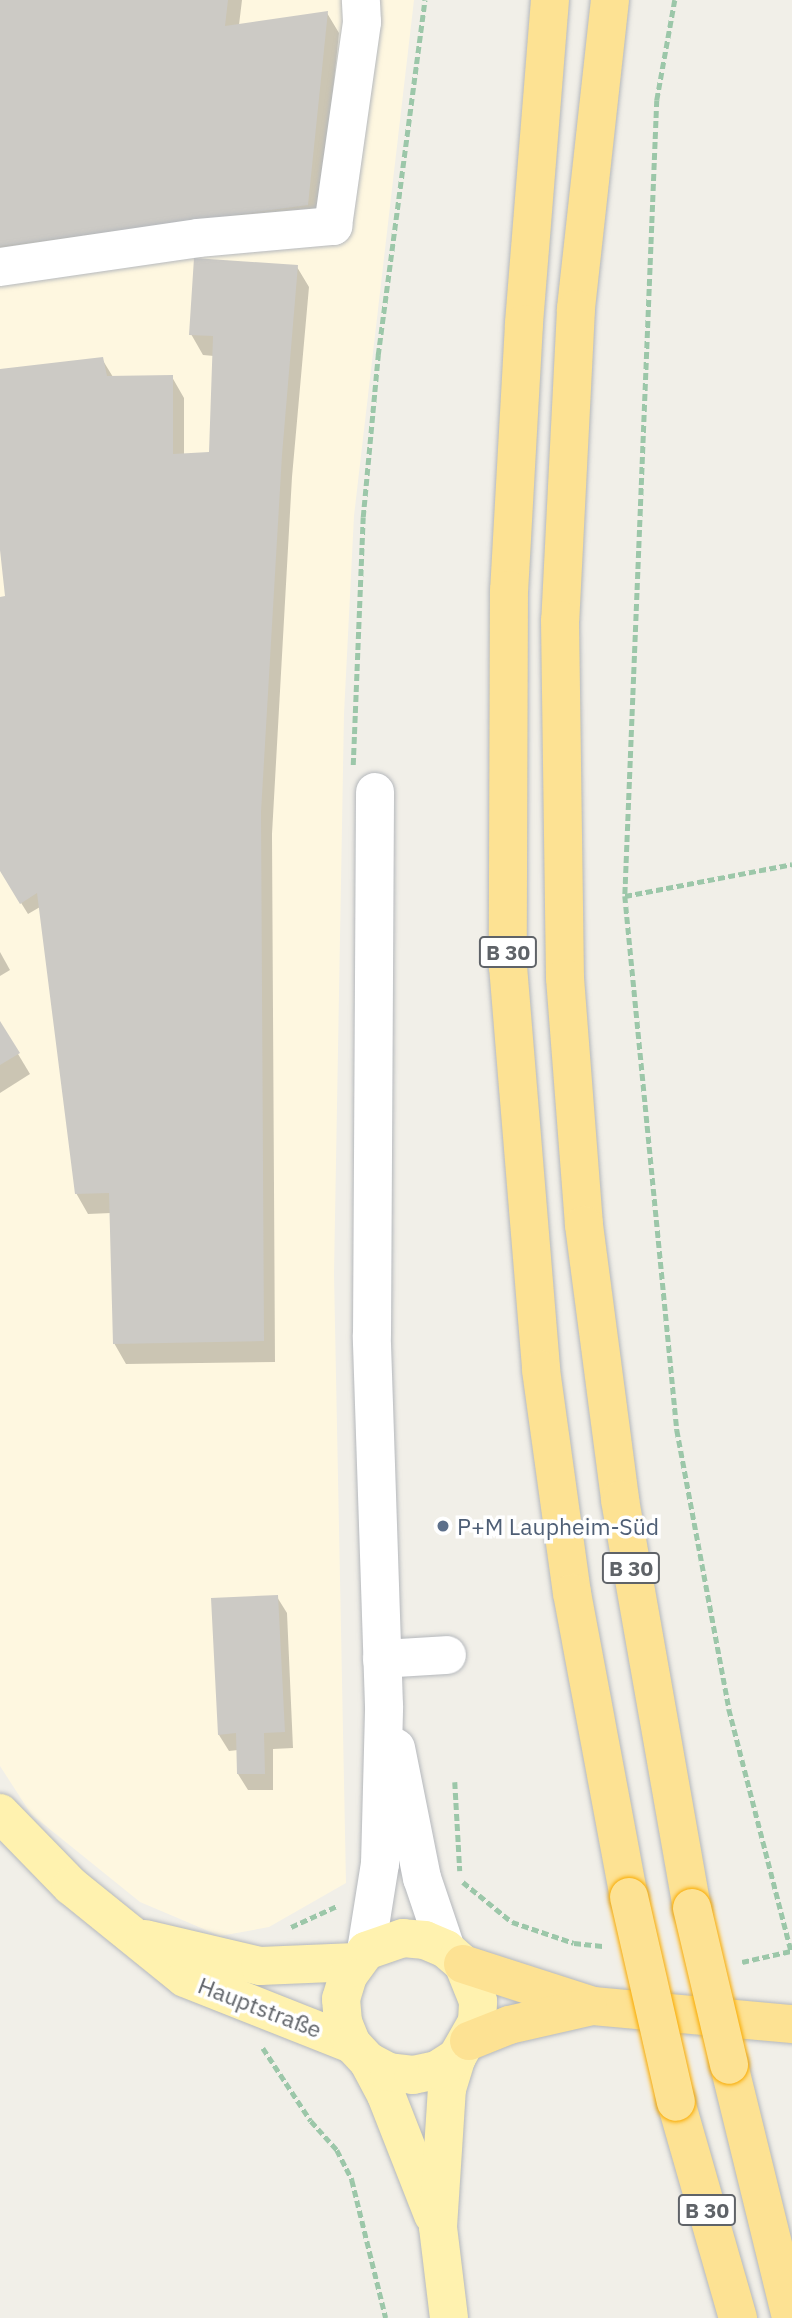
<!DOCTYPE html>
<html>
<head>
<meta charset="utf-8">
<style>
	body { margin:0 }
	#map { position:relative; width:792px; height:2318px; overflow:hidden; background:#f1efe8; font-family:"IBM Plex Sans",sans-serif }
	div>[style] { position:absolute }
	.commercial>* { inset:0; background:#fef7e0 }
	.shadow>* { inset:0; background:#0003 }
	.building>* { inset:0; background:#cccac5 }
	.path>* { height:4.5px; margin-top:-2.25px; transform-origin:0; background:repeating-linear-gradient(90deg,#9cc7a9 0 7px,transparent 0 10.5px) }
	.roads { filter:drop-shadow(0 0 2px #b5b8bc) drop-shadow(0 0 2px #b5b8bc) }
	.minor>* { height:38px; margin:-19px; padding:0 19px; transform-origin:19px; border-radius:19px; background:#fff }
	.major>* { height:38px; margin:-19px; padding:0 19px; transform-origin:19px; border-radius:19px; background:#fff2af }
	.highway>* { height:38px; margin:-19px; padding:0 19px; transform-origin:19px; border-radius:19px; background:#fde293 }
	.bridges { filter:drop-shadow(0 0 2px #f9ab00) drop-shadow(0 0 2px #f9ab00) }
	.highway-bridge>* { height:38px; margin:-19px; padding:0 19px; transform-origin:19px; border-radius:19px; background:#fde293 }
	.dots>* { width:19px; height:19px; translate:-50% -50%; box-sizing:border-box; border:4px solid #fff; border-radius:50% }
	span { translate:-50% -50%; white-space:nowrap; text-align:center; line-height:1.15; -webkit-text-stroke:7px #fff; paint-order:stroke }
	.shield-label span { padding:2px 5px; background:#fff; border:2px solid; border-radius:5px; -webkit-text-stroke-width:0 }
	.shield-label { font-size:21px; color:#5f6368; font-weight:700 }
	.service-label { font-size:23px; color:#4e5e75 }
	.left { translate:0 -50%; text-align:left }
	.street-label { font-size:23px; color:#5f6368 }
</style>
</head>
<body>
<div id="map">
	<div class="commercial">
		<div style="clip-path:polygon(0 0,414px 0,354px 516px,344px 714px,334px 1274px,346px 1883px,269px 1927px,220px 1936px,140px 1902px,31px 1814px,0 1766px)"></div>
	</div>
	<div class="shadow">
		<div style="clip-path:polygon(0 0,242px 0,239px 25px,327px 13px,339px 33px,319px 225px,0 268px)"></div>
		<div style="clip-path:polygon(297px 267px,309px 287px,292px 477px,272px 834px,275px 1362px,126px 1364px,114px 1343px,111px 1213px,88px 1214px,76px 1193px,40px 907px,28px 914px,0 869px,0 599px,7px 597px,0 534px,0 371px,102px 359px,113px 377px,172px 377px,184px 398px,184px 455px,211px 454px,214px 356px,203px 355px,191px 334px)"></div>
		<div style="clip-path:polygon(0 952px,10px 970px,0 976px)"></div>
		<div style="clip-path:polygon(0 1024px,30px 1074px,0 1093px)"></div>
		<div style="clip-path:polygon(277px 1597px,287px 1613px,293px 1748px,273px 1749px,273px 1790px,248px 1790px,238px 1774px,238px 1750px,229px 1751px,219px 1735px,213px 1600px)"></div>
	</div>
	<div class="building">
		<div style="clip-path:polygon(0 0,228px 0,225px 26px,328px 11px,308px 205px,0 246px)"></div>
		<div style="clip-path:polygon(194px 258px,298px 265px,282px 455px,261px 812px,264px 1341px,113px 1344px,109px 1193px,75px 1194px,37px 893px,20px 904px,0 871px,0 597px,5px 596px,0 550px,0 369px,103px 357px,107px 376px,173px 375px,173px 454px,209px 452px,213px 336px,189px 335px)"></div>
		<div style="clip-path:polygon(0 1021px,20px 1053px,0 1065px)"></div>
		<div style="clip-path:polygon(278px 1595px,285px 1732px,264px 1733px,265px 1774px,237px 1774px,236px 1733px,218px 1735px,211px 1598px)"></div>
	</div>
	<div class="path">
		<div style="left:675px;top:0;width:102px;rotate:100.2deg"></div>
		<div style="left:657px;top:100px;width:797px;rotate:92.3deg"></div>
		<div style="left:625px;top:896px;width:537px;rotate:84.44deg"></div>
		<div style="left:677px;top:1430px;width:284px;rotate:79.4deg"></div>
		<div style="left:729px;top:1709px;width:250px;rotate:75.6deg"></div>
		<div style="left:353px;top:765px;width:248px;rotate:-87.7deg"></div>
		<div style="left:363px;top:517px;width:163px;rotate:-84.7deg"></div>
		<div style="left:378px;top:355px;width:358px;rotate:-82.5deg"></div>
		<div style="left:625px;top:896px;width:170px;rotate:-10.8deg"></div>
		<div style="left:455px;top:1782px;width:89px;rotate:86.8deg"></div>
		<div style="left:463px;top:1882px;width:63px;rotate:39.2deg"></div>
		<div style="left:512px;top:1922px;width:65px;rotate:18.7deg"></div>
		<div style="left:574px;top:1943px;width:31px;rotate:6deg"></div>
		<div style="left:291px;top:1927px;width:51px;rotate:-24.5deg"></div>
		<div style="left:742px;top:1962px;width:50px;rotate:-12.7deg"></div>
		<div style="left:263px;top:2048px;width:87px;rotate:56.7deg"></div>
		<div style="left:311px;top:2121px;width:39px;rotate:48deg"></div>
		<div style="left:337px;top:2150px;width:34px;rotate:63deg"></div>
		<div style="left:352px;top:2180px;width:142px;rotate:76.2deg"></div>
	</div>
	<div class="roads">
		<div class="minor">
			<div style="left:0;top:267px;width:200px;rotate:-8.3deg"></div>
			<div style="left:198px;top:238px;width:136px;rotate:-5.1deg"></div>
			<div style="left:333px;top:226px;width:206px;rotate:-81.9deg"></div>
			<div style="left:362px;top:22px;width:22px;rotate:-93deg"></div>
			<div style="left:382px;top:1659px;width:65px;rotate:-3.5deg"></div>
			<div style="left:396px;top:1748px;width:133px;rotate:78.7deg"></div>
			<div style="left:422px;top:1878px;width:75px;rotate:71.3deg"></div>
			<div style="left:366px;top:1951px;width:88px;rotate:-80.9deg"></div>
			<div style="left:380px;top:1864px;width:158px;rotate:-88.5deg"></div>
			<div style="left:384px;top:1706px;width:371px;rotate:-91.9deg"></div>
			<div style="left:372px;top:1335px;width:543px;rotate:-89.68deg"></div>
		</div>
		<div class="major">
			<div style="left:0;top:1813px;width:102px;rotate:45.8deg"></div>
			<div style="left:71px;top:1886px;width:146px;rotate:38.9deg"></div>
			<div style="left:185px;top:1978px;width:180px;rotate:21.6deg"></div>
			<div style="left:145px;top:1939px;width:118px;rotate:13.2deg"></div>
			<div style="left:260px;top:1966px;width:96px;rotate:-2.4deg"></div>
			<div style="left:368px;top:2061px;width:38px;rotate:62deg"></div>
			<div style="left:386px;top:2095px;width:129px;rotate:68.6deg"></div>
			<div style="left:449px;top:2318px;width:92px;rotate:-96.9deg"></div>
			<div style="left:438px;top:2227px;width:138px;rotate:-86.3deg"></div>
			<div style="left:447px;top:2089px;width:34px;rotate:-73deg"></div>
			<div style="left:457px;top:2057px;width:40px;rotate:-60.3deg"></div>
			<div style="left:477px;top:2022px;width:21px;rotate:-87deg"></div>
			<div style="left:478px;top:2001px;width:40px;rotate:-112deg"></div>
			<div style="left:463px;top:1964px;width:23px;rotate:-139deg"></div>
			<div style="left:446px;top:1949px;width:23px;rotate:-157deg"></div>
			<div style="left:425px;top:1940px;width:22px;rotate:-175deg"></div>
			<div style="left:403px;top:1938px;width:39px;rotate:161deg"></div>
			<div style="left:366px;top:1951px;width:31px;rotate:126deg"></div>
			<div style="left:348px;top:1976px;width:24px;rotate:107deg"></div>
			<div style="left:341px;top:1999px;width:23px;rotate:85deg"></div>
			<div style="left:343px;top:2022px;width:24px;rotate:68deg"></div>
			<div style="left:352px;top:2044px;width:23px;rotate:47deg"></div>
			<div style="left:368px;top:2061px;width:24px;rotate:28deg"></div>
			<div style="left:389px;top:2072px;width:24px;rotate:7deg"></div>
			<div style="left:413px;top:2075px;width:25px;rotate:-12deg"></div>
			<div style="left:437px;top:2070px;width:24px;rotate:-33deg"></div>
		</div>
		<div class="highway">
			<div style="left:550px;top:0;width:325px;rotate:94.6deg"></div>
			<div style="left:524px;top:324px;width:266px;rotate:93.2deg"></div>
			<div style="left:509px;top:590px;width:376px;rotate:90.2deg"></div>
			<div style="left:508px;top:966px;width:405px;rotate:85.3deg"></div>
			<div style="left:541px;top:1370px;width:225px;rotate:82.1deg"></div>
			<div style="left:572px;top:1593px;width:309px;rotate:79.4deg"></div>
			<div style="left:610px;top:0;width:311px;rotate:96.3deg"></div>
			<div style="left:576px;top:309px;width:311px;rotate:92.9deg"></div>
			<div style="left:560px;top:620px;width:358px;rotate:89.2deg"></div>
			<div style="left:565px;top:978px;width:248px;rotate:85.6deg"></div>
			<div style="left:584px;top:1225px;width:277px;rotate:82.5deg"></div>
			<div style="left:620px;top:1500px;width:414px;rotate:80deg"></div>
			<div style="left:463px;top:1964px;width:137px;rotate:17.9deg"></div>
			<div style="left:593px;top:2006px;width:200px;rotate:5.2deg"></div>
			<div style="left:469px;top:2041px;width:43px;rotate:-21.8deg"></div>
			<div style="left:509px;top:2025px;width:81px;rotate:-12.8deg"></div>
			<div style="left:729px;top:2065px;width:260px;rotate:76.2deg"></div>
			<div style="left:676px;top:2102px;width:225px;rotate:74deg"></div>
		</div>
	</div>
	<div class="bridges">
		<div class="highway-bridge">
			<div style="left:629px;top:1897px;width:210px;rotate:77.1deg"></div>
			<div style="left:692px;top:1908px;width:161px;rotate:76.7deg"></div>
		</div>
	</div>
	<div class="dots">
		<div style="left:443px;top:1526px;background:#5c6f8a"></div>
	</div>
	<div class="shield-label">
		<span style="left:508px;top:952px">B 30</span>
		<span style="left:631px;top:1568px">B 30</span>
		<span style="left:707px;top:2210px">B 30</span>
	</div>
	<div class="service-label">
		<span class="left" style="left:457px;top:1526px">P+M Laupheim-Süd</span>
	</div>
	<div class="street-label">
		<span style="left:260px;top:2007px;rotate:21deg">Hauptstraße</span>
	</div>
</div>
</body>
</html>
